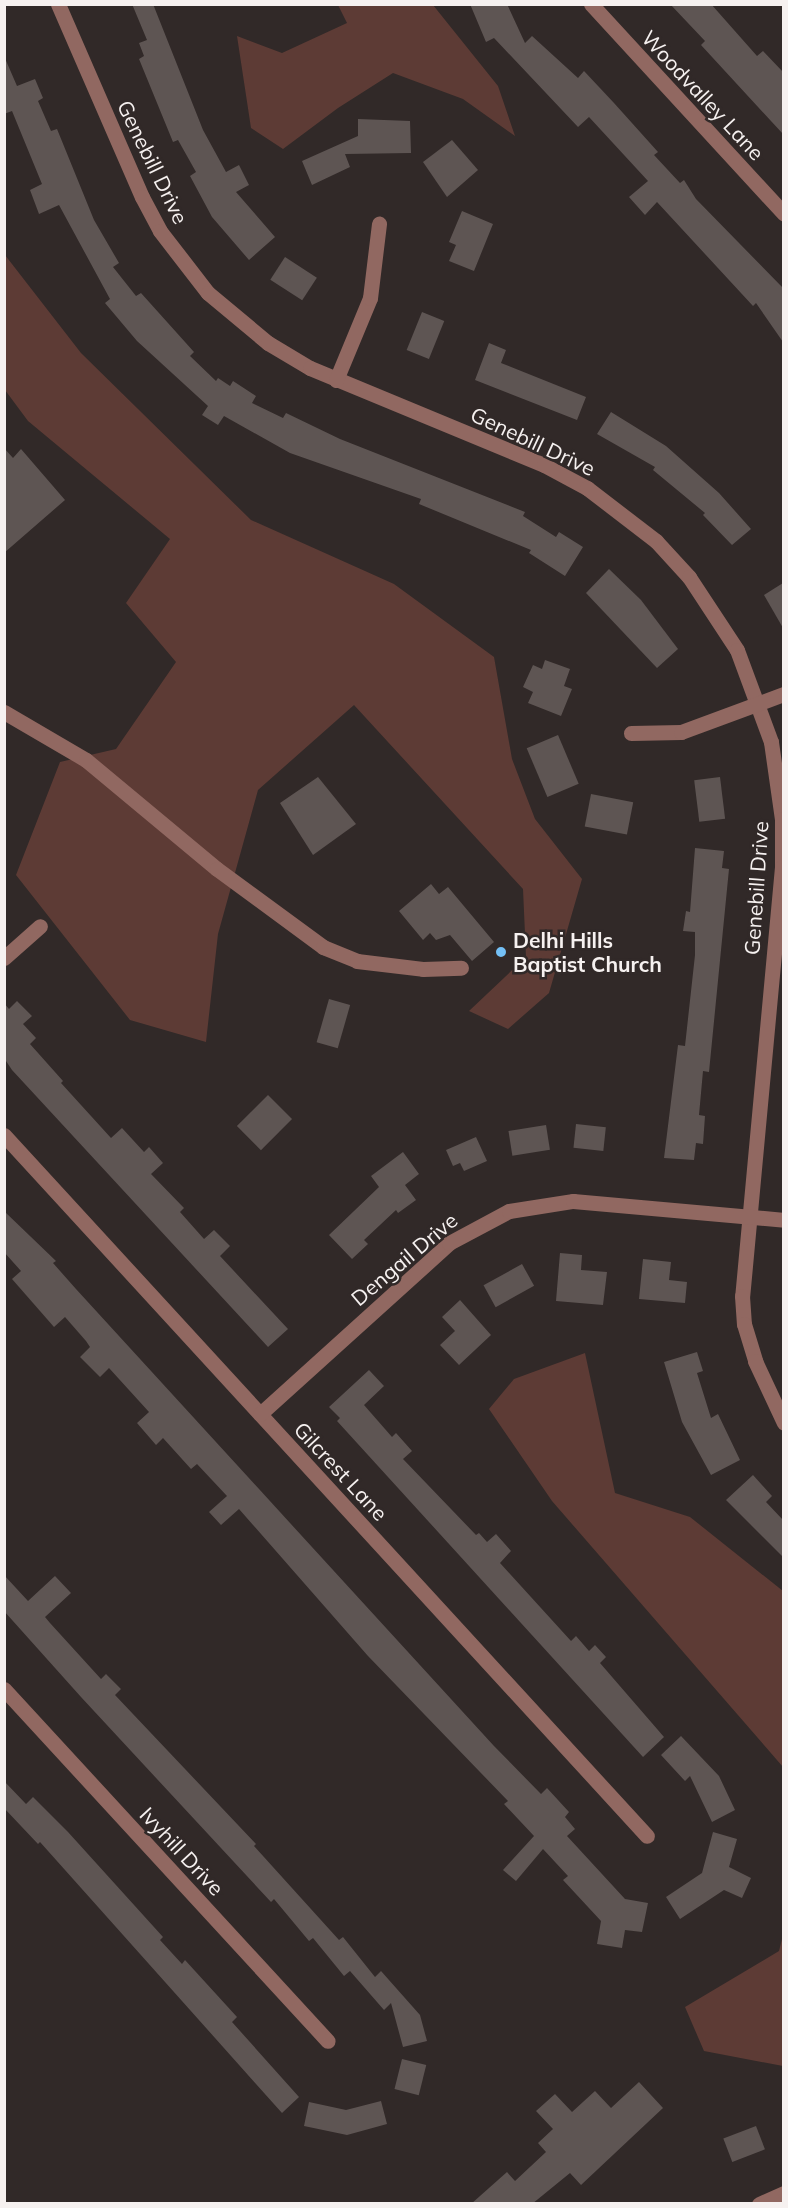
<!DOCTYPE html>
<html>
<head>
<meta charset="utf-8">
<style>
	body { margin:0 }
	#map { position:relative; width:788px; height:2208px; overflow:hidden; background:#312928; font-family:Mulish,sans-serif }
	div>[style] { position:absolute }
	.green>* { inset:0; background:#5d3b35 }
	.building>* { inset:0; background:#5e5553; transform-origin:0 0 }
	.minor>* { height:15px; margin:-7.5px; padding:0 7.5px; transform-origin:7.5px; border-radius:7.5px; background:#916861 }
	.dots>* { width:16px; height:16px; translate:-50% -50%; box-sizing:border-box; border:3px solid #312928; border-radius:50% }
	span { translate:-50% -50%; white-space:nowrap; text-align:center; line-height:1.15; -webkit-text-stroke:5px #312928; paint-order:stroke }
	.street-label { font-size:21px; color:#f6f1f0 }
	.poi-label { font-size:21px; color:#f6f1f0; font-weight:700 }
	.left { translate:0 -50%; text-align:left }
	.frame { position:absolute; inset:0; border:6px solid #f6f1f0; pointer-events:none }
</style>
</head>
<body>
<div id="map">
	<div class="green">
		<div style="clip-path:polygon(338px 5px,433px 5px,498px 86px,515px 136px,463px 99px,393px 73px,338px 108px,283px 149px,251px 128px,237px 36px,282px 53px,347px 23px)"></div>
		<div style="clip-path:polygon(5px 255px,81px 353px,251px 520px,394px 584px,494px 657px,512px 759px,535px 819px,582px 879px,549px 993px,508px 1029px,469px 1011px,526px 957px,523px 889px,354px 705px,258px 790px,218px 934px,206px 1042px,130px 1020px,16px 875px,60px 762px,116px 749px,176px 662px,126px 603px,170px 539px,28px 421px,5px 390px)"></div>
		<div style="clip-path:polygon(585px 1353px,615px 1493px,690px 1517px,783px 1591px,783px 1767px,552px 1501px,489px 1409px,514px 1379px)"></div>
		<div style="clip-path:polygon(783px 1935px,783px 2066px,704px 2051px,685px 2007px,779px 1951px)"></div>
	</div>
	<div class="building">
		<div style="clip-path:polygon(132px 4px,153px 4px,203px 130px,226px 172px,239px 165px,249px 185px,236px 192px,275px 237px,249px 260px,212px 217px,190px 176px,196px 172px,178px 140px,173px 142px,139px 59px,144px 56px,139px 43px,147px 40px)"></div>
		<div style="clip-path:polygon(470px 4px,507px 4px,525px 43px,532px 36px,578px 78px,584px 71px,614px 103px,658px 152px,654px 155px,680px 183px,684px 180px,696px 199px,783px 288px,783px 342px,756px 303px,753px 306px,657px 202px,645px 215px,629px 197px,648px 181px,589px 117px,578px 127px,494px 38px,486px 42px)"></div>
		<div style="clip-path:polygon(670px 4px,711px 4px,757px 56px,763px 51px,783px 72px,783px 134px,701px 45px,705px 41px)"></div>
		<div style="clip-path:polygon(4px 56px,17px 86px,35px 79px,43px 98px,38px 101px,51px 131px,57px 129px,94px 220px,119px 263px,113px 267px,136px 296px,141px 293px,194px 352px,190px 356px,216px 381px,218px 378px,230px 386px,233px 381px,256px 396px,252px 403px,283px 418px,286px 413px,340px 439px,525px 512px,523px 516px,556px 537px,559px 532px,583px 547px,565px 576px,529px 553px,531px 550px,419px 504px,421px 499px,290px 453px,224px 416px,218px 425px,202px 415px,208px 406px,137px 341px,105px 303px,110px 299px,59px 205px,39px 214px,30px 190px,42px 184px,12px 111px,4px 114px)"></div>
		<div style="clip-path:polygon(358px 119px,410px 121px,411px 153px,345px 154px,350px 167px,312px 185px,302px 161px,358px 136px)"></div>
		<div style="clip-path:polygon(452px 140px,478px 170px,447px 197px,423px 162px)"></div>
		<div style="clip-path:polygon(462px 211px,493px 224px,474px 271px,449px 261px,456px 245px,449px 242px)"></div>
		<div style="left:285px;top:257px;width:38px;height:27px;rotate:33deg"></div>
		<div style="left:422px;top:312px;width:24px;height:41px;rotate:22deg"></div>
		<div style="clip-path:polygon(489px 343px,506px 350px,501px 363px,586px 397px,577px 420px,475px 380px)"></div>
		<div style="clip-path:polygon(611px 412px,666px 446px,719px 493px,751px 529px,732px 545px,703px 515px,705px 513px,653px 470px,655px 467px,597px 434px)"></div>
		<div style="clip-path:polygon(4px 448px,13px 458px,21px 449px,65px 500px,4px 553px)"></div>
		<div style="clip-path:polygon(609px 569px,641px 600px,678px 649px,657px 668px,586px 593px)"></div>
		<div style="clip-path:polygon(783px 583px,783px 628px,764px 595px)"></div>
		<div style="clip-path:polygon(545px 660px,570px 669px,564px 686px,572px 689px,561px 716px,528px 703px,533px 692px,523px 687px,533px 665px,542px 669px)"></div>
		<div style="left:558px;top:735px;width:53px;height:34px;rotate:67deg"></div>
		<div style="clip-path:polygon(318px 777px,356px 824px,313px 855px,280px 803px)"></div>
		<div style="left:720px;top:777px;width:42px;height:26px;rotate:83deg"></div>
		<div style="left:591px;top:794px;width:43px;height:33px;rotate:11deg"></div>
		<div style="clip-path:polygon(695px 848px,724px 851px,722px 868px,729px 869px,709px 1072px,703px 1071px,699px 1115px,705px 1116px,703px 1144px,696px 1143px,694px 1160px,664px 1158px,678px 1045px,685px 1046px,695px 955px,695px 932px,683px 931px,686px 911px,690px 912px)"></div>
		<div style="clip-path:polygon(431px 884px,439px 894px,448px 887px,494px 942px,472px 961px,450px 935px,436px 940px,430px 933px,423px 940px,399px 911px)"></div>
		<div style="left:329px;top:999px;width:22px;height:45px;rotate:16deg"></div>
		<div style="clip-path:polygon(17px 1001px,32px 1016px,23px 1024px,36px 1038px,30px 1044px,63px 1081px,61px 1083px,111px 1138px,122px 1128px,144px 1152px,149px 1147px,163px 1163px,151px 1174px,184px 1208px,180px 1212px,204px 1239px,214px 1230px,230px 1246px,220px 1256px,288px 1329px,268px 1347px,12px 1070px,4px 1058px,4px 1003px,9px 1009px)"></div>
		<div style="left:268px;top:1095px;width:34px;height:44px;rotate:45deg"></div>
		<div style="left:576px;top:1124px;width:30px;height:24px;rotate:6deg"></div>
		<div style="left:546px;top:1125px;width:25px;height:38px;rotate:81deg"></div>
		<div style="clip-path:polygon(476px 1137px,487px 1161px,464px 1171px,460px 1163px,453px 1166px,446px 1150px)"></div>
		<div style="clip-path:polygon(403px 1152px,419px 1174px,405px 1185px,416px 1200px,398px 1213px,396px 1210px,364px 1240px,368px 1244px,352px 1259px,329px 1235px,379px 1187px,371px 1176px)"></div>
		<div style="clip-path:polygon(4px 1211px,56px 1261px,53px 1263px,76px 1289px,494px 1746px,541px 1794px,547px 1788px,569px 1812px,565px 1817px,575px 1829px,567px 1836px,625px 1899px,648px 1903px,642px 1932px,625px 1930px,622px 1948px,597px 1944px,601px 1921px,563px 1880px,568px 1876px,543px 1849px,516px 1881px,503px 1870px,534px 1836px,504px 1804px,508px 1801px,368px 1656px,239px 1509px,221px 1525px,209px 1512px,227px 1496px,197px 1464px,191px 1469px,163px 1438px,156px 1445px,137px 1423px,149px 1412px,109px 1368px,100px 1377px,80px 1357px,90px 1347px,86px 1341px,65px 1317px,54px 1327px,12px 1279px,21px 1271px,4px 1252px)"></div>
		<div style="clip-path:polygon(560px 1253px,582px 1255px,581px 1270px,607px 1272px,603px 1305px,556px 1301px)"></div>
		<div style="clip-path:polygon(643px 1259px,671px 1262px,669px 1280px,687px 1282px,685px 1303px,639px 1299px)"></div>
		<div style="left:522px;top:1264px;width:25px;height:44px;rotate:61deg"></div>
		<div style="clip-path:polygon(460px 1300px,491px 1335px,459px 1365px,440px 1345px,455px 1331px,442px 1317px)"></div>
		<div style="clip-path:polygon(697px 1352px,703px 1371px,697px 1373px,711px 1418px,718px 1414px,740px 1460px,711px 1475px,682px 1422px,664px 1362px)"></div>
		<div style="clip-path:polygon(369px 1370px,384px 1386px,364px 1405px,392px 1437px,396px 1433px,412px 1451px,403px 1459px,476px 1535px,479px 1533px,487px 1542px,496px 1534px,511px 1551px,500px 1563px,571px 1641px,576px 1636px,589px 1651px,595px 1645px,606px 1657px,600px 1663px,664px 1737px,643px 1757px,337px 1421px,340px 1418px,329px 1407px)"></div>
		<div style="clip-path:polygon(753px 1475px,772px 1496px,766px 1502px,783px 1520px,783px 1557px,726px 1500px)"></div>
		<div style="clip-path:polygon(4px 1575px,28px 1601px,55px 1576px,71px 1593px,45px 1617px,50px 1623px,101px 1679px,106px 1674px,121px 1689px,115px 1695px,256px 1844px,254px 1846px,339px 1940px,343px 1937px,375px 1977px,381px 1971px,420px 2015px,427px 2041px,403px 2047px,391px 2003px,384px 2010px,350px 1971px,344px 1976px,313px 1938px,309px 1941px,274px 1899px,271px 1902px,81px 1697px,4px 1611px)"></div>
		<div style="clip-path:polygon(681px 1736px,719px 1776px,735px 1810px,712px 1822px,690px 1776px,685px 1781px,661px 1755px)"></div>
		<div style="clip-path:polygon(4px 1781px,26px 1804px,33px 1797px,68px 1832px,163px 1937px,160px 1940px,182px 1964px,185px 1960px,237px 2017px,232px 2022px,299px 2097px,282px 2113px,40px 1842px,38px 1844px,4px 1808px)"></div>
		<div style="clip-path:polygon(713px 1832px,737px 1839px,729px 1867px,751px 1878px,742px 1898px,724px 1890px,680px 1919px,666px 1897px,702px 1873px)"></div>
		<div style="left:402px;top:2059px;width:25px;height:31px;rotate:14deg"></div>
		<div style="clip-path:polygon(639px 2082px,663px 2108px,581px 2185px,570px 2173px,532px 2204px,471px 2204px,507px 2172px,515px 2181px,546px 2152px,538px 2143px,553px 2129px,536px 2111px,555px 2094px,572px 2112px,595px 2091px,611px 2108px)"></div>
		<div style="clip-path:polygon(381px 2101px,387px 2124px,347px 2135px,304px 2126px,309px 2102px,346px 2110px)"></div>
		<div style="left:756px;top:2126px;width:25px;height:35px;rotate:69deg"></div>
	</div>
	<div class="minor">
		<div style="left:58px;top:4px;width:210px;rotate:66.5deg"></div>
		<div style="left:142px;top:197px;width:38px;rotate:62deg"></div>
		<div style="left:160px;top:231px;width:78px;rotate:52.3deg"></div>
		<div style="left:208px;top:293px;width:78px;rotate:39.8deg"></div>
		<div style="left:268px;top:343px;width:49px;rotate:30.8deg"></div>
		<div style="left:310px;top:368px;width:253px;rotate:22.5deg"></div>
		<div style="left:544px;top:465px;width:49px;rotate:28.1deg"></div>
		<div style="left:587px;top:488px;width:87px;rotate:37.5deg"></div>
		<div style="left:656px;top:541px;width:49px;rotate:47.5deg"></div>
		<div style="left:689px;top:577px;width:87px;rotate:56.7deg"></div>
		<div style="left:737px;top:650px;width:98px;rotate:69.7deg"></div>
		<div style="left:771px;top:742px;width:78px;rotate:81.9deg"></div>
		<div style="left:782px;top:819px;width:48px;rotate:90deg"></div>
		<div style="left:782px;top:867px;width:431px;rotate:95.3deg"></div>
		<div style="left:742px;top:1296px;width:28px;rotate:86deg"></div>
		<div style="left:744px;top:1324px;width:39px;rotate:73deg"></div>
		<div style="left:755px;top:1361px;width:68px;rotate:64.9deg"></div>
		<div style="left:591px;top:4px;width:285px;rotate:47.4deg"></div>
		<div style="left:336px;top:380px;width:89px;rotate:-67.5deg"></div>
		<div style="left:370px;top:298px;width:75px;rotate:-83.1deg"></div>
		<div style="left:4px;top:712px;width:95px;rotate:30.3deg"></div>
		<div style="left:86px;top:760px;width:170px;rotate:39.8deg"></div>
		<div style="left:217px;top:869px;width:132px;rotate:36.3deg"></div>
		<div style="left:323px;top:947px;width:37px;rotate:22deg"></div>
		<div style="left:357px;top:961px;width:66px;rotate:6.9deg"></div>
		<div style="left:423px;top:969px;width:38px;rotate:-2deg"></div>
		<div style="left:631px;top:733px;width:50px;rotate:-1.1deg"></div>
		<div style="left:681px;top:732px;width:110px;rotate:-20.3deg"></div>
		<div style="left:4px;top:958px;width:48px;rotate:-41.6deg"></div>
		<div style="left:4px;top:1135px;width:951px;rotate:47.47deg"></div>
		<div style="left:260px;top:1414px;width:255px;rotate:-42.1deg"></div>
		<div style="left:449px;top:1243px;width:68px;rotate:-28.1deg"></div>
		<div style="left:509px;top:1211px;width:65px;rotate:-8.9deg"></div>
		<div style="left:573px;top:1201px;width:212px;rotate:5.1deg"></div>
		<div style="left:4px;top:1689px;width:478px;rotate:47.4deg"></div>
		<div style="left:759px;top:2204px;width:27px;rotate:-24deg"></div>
	</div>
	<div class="dots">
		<div style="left:501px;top:952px;background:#74c0f6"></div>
	</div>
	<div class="street-label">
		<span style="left:703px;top:95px;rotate:47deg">Woodvalley Lane</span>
		<span style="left:153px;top:162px;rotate:64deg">Genebill Drive</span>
		<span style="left:533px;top:441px;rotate:25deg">Genebill Drive</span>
		<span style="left:756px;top:888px;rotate:-86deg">Genebill Drive</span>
		<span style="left:404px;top:1259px;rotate:-40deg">Dengail Drive</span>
		<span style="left:341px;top:1471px;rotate:47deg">Gilcrest Lane</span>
		<span style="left:182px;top:1851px;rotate:47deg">Ivyhill Drive</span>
	</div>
	<div class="poi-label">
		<span class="left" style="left:513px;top:952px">Delhi Hills<br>Baptist Church</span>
	</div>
	<div class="frame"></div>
</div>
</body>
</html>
